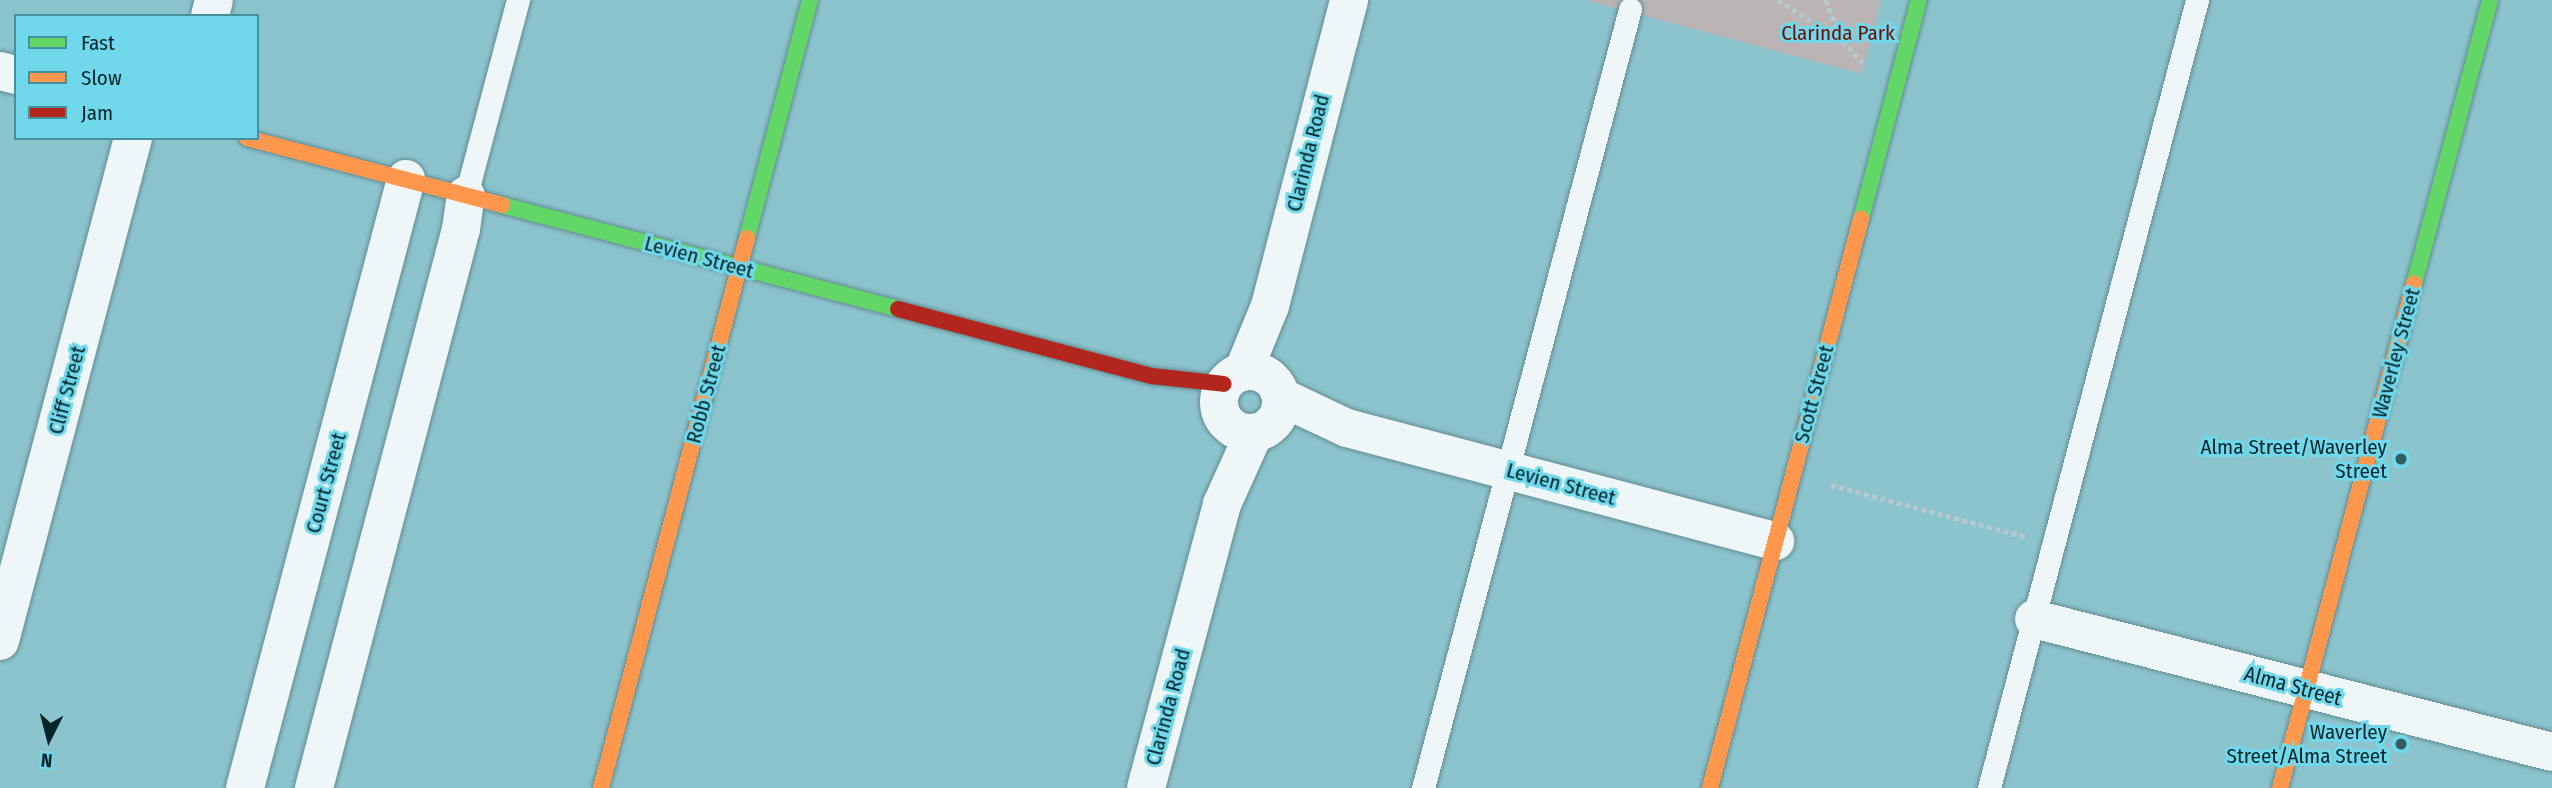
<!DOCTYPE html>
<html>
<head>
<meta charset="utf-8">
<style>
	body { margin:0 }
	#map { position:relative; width:2552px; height:788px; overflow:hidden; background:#8cc4ce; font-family:"Fira Sans Condensed",sans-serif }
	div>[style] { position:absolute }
	.green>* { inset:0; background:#bab5b4 }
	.path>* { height:4.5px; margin-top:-2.25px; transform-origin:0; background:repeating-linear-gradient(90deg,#b6c8cb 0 5px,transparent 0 8.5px) }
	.roads { filter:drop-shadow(0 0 2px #628b92) drop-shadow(0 0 2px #628b92) }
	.lane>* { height:23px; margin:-11.5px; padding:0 11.5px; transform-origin:11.5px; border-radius:11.5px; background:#eef6f8 }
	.street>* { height:38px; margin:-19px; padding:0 19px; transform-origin:19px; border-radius:19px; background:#eef6f8 }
	.street>.ring { margin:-19px; padding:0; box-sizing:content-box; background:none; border:38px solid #eef6f8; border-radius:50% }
	.fast>* { height:16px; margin:-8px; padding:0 8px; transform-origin:8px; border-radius:8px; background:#63d668 }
	.slow>* { height:16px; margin:-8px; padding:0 8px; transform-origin:8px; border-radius:8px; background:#ff974d }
	.jam>* { height:16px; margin:-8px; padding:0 8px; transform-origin:8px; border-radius:8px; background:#b3261e }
	.dots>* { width:19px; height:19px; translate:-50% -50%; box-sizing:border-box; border:4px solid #70d8ea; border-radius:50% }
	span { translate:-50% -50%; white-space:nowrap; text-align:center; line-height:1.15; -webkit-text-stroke:6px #70d8ea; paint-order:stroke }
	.park-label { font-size:21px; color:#6c0f06 }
	.street-label { font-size:21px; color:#02252a }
	.poi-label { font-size:21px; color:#02252a }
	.right { translate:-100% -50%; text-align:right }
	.legend { position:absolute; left:14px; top:14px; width:245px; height:126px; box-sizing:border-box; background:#70d8ea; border:2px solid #44909d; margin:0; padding:9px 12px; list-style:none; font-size:21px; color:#02252a }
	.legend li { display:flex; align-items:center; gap:14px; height:35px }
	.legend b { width:35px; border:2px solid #44909d }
	.north { position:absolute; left:14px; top:704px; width:70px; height:70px; -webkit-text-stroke:5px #70d8ea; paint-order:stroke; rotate:186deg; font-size:19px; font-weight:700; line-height:28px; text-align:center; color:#02252a }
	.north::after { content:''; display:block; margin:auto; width:24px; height:32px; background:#02252a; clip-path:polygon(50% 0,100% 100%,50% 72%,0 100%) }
</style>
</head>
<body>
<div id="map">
	<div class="green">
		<div style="clip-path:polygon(1585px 0,1881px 0,1862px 74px)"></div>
	</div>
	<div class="path">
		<div style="left:1778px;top:0;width:76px;rotate:32.6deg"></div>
		<div style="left:1826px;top:0;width:44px;rotate:68.7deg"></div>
		<div style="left:1842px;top:41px;width:30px;rotate:45deg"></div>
		<div style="left:1831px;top:485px;width:202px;rotate:14.9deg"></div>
	</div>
	<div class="roads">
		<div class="lane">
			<div style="left:466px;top:195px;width:202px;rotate:-75.1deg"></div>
			<div style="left:1423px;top:788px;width:806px;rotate:-75.12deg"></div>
			<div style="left:1989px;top:788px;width:815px;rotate:-75.21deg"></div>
		</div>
		<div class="street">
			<div style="left:210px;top:16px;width:16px;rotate:-76deg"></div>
			<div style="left:0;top:71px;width:16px;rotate:14deg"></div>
			<div class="ring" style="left:1219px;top:371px;width:24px;height:24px"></div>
			<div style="left:1243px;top:372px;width:71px;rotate:-67.8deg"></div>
			<div style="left:1270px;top:306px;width:316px;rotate:-75.5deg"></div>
			<div style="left:1281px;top:397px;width:73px;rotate:25.2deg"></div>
			<div style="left:1347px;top:428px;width:443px;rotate:14.8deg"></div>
			<div style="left:2034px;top:619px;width:535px;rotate:14.4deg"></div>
			<div style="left:0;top:641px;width:520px;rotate:-75.19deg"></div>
			<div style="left:245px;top:788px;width:630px;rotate:-75.19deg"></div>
			<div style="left:314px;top:788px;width:578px;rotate:-75.27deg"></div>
			<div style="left:461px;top:229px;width:34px;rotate:-82deg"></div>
			<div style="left:1146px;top:788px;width:294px;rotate:-75deg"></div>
			<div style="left:1222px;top:504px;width:78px;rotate:-65.7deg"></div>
		</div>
		<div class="fast">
			<div style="left:502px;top:205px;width:409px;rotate:14.7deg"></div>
			<div style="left:1861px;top:219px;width:227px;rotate:-75.2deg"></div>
			<div style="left:747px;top:238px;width:246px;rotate:-75.2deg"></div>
			<div style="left:2414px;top:284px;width:294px;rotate:-75deg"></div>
		</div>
		<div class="slow">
			<div style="left:247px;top:138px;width:264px;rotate:14.7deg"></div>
			<div style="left:601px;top:788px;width:569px;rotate:-75.13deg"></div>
			<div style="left:1710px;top:788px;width:589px;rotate:-75.14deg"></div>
			<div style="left:2280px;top:788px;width:522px;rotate:-75.11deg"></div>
		</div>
		<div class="jam">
			<div style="left:898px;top:309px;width:263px;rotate:14.8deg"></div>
			<div style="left:1152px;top:376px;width:72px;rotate:6.3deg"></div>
		</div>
	</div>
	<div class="dots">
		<div style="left:2401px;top:459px;background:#325d63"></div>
		<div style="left:2401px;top:744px;background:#325d63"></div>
	</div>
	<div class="park-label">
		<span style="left:1838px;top:33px">Clarinda Park</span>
	</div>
	<div class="street-label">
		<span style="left:1308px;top:153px;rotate:-76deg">Clarinda Road</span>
		<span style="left:699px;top:257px;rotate:15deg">Levien Street</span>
		<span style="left:2396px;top:353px;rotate:-75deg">Waverley Street</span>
		<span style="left:67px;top:390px;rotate:-75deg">Cliff Street</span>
		<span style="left:706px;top:394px;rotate:-75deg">Robb Street</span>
		<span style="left:1814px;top:394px;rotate:-75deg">Scott Street</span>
		<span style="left:326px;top:483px;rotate:-75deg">Court Street</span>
		<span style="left:1561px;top:484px;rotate:15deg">Levien Street</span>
		<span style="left:2293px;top:686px;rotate:15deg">Alma Street</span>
		<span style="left:1168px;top:707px;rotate:-75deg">Clarinda Road</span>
	</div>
	<div class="poi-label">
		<span class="right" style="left:2387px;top:459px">Alma Street/Waverley<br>Street</span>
		<span class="right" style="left:2387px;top:744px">Waverley<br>Street/Alma Street</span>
	</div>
	<ul class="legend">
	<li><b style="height:9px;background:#63d668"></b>Fast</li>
	<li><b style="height:9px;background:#ff974d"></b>Slow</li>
	<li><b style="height:9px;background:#b3261e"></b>Jam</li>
	</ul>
	<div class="north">N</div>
</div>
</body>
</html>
